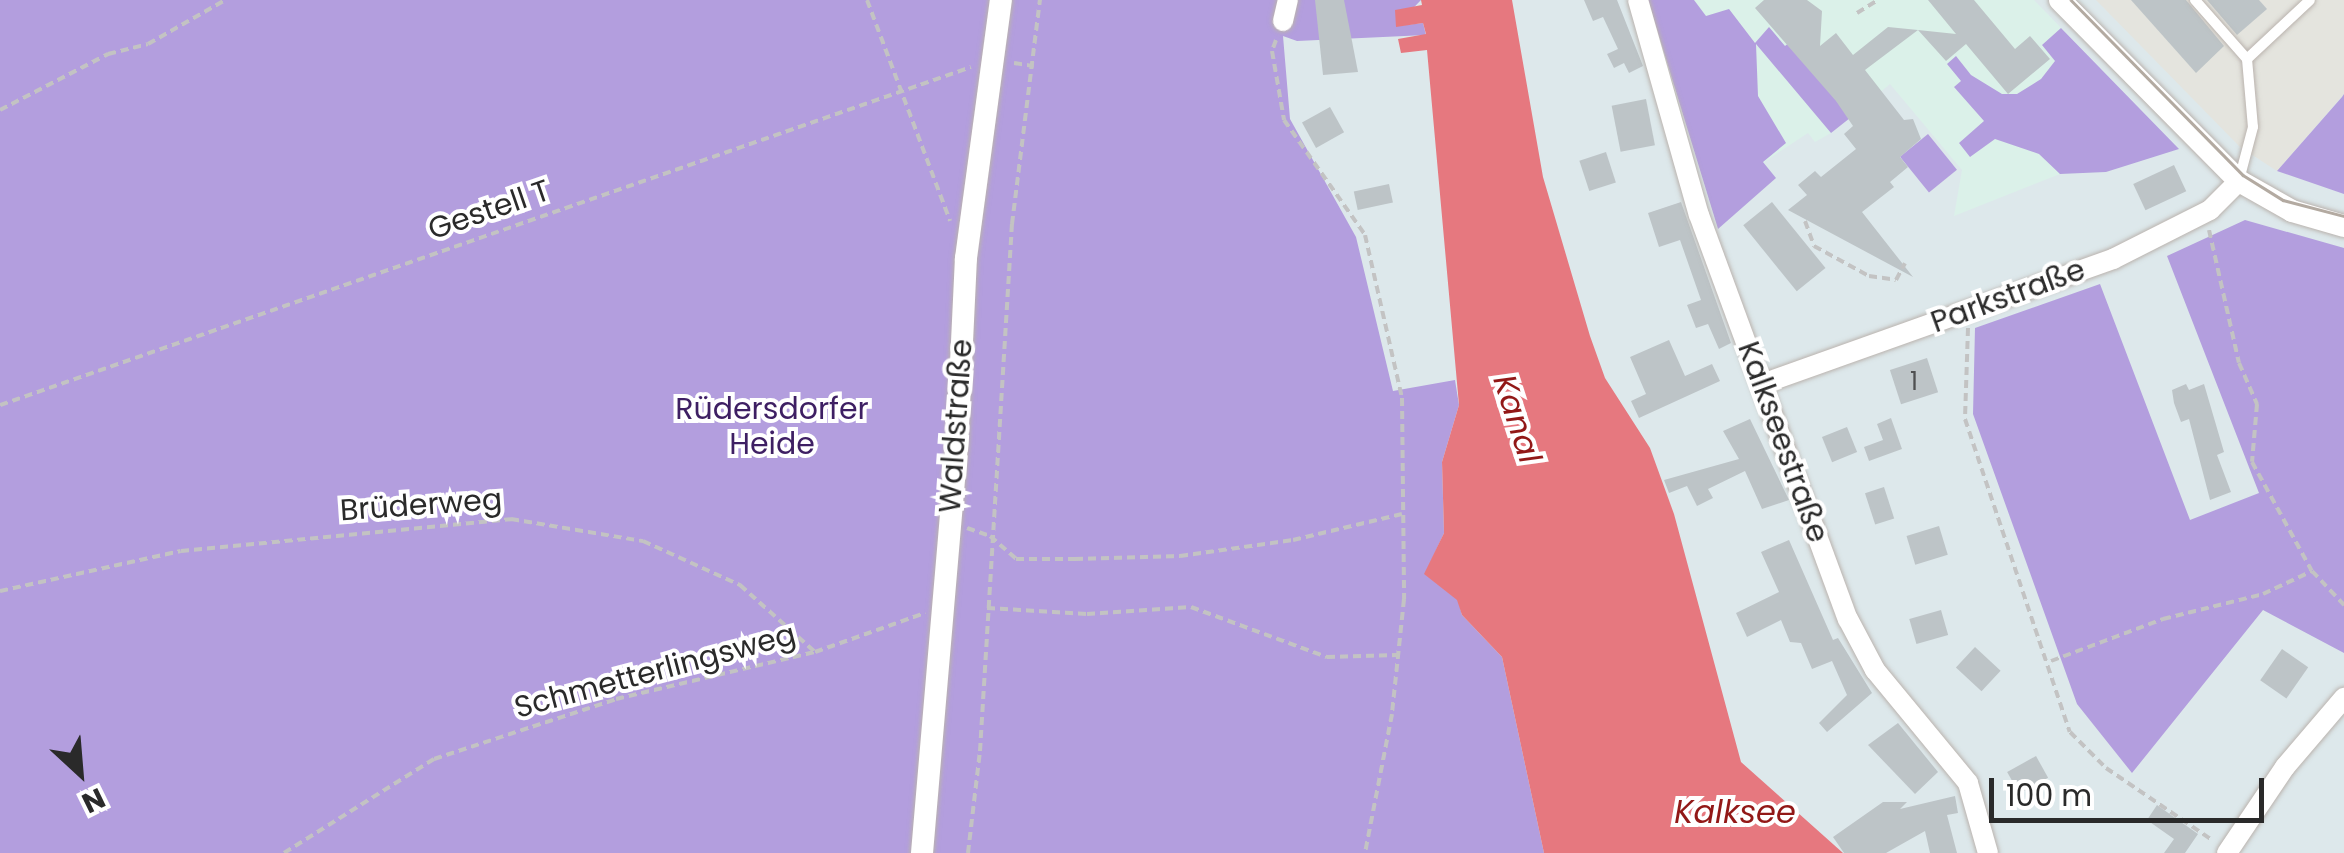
<!DOCTYPE html>
<html>
<head>
<meta charset="utf-8">
<style>
	body { margin:0 }
	#map { position:relative; width:2344px; height:853px; overflow:hidden; background:#dde8eb; font-family:Poppins,sans-serif }
	div>[style] { position:absolute }
	.industrial>* { inset:0; background:#e4e4de }
	.medical>* { inset:0; background:#dbf1e9 }
	.green>* { inset:0; background:#b39ede; transform-origin:0 0 }
	.water>* { inset:0; background:#e6787f }
	.building>* { inset:0; background:#bdc4c7; transform-origin:0 0 }
	.path>* { height:4px; margin-top:-2px; transform-origin:0; background:repeating-linear-gradient(90deg,#c3c3c3 0 8px,transparent 0 13px) }
	.roads { filter:drop-shadow(0 0 2px #bab3ae) drop-shadow(0 0 2px #bab3ae) }
	.service>* { height:10px; margin:-5px; padding:0 5px; transform-origin:5px; border-radius:5px; background:#fff }
	.minor>* { height:20px; margin:-10px; padding:0 10px; transform-origin:10px; border-radius:10px; background:#fff }
	.tertiary>* { height:22px; margin:-11px; padding:0 11px; transform-origin:11px; border-radius:11px; background:#fff }
	.tram>* { height:2.5px; margin:-1.25px; padding:0 1.25px; transform-origin:1.25px; border-radius:1.25px; background:#b3aaa1 }
	span { translate:-50% -50%; white-space:nowrap; text-align:center; line-height:1.15; -webkit-text-stroke:8px #fff; paint-order:stroke }
	.number-label { font-size:25px; color:#4f5051 }
	.number-label span { -webkit-text-stroke-width:0 }
	.street-label { font-size:30px; color:#2a2a2a }
	.park-label { font-size:30px; color:#3e1f63 }
	.water-label { font-size:32px; color:#921817; font-style:italic }
	.north { position:absolute; left:30px; top:723px; width:100px; height:100px; -webkit-text-stroke:8px #fff; paint-order:stroke; rotate:154deg; font-size:28px; font-weight:700; line-height:40px; text-align:center; color:#2a2a2a }
	.north::after { content:''; display:block; margin:auto; width:35px; height:45px; background:#2a2a2a; clip-path:polygon(50% 0,100% 100%,50% 72%,0 100%) }
	.scale { position:absolute; left:1989px; top:778px; width:275px; height:45px; box-sizing:border-box; border:5px solid #2a2a2a; border-top:0; padding-left:12px; font-size:30px; line-height:35px; white-space:nowrap; color:#2a2a2a; -webkit-text-stroke:8px #fff; paint-order:stroke }
</style>
</head>
<body>
<div id="map">
	<div class="industrial">
		<div style="clip-path:polygon(2096px 0,2344px 0,2344px 94px,2277px 171px,2240px 147px)"></div>
	</div>
	<div class="medical">
		<div style="clip-path:polygon(1648px 0,2034px 0,2179px 149px,2106px 172px,2060px 174px,1954px 216px,1962px 170px,1890px 84px,1831px 133px,1815px 142px,1808px 133px,1764px 162px,1776px 178px,1718px 229px)"></div>
	</div>
	<div class="green">
		<div style="clip-path:polygon(0 0,1421px 0,1396px 26px,1423px 23px,1426px 35px,1297px 41px,1283px 36px,1290px 119px,1356px 237px,1393px 391px,1455px 380px,1459px 405px,1442px 462px,1444px 533px,1425px 574px,1458px 600px,1462px 615px,1502px 657px,1544px 853px,0 853px)"></div>
		<div style="clip-path:polygon(1648px 0,1694px 0,1706px 16px,1729px 9px,1755px 43px,1769px 27px,1785px 46px,1790px 42px,1850px 118px,1831px 133px,1756px 44px,1758px 96px,1786px 143px,1763px 162px,1776px 178px,1718px 229px)"></div>
		<div style="clip-path:polygon(2061px 28px,2179px 149px,2106px 172px,2060px 174px,2039px 154px,1995px 139px,1970px 157px,1959px 143px,1984px 121px,1954px 87px,1961px 81px,1947px 64px,1956px 56px,1971px 75px,2002px 94px,2017px 94px,2041px 79px,2055px 61px,2042px 45px)"></div>
		<div style="clip-path:polygon(2344px 94px,2344px 194px,2277px 171px,2342px 97px)"></div>
		<div style="left:1928px;top:134px;width:46px;height:36px;rotate:51deg"></div>
		<div style="clip-path:polygon(2245px 220px,2344px 248px,2344px 653px,2263px 610px,2132px 773px,2077px 704px,1973px 414px,1975px 328px,2100px 284px,2190px 520px,2259px 493px,2167px 256px)"></div>
	</div>
	<div class="water">
		<div style="clip-path:polygon(1421px 0,1512px 0,1543px 177px,1590px 336px,1605px 378px,1650px 448px,1674px 514px,1741px 762px,1843px 853px,1544px 853px,1502px 657px,1462px 615px,1457px 600px,1424px 574px,1444px 533px,1442px 462px,1459px 405px,1427px 50px,1401px 53px,1398px 39px,1426px 34px,1423px 23px,1396px 27px,1395px 10px,1422px 5px)"></div>
	</div>
	<div class="building">
		<div style="clip-path:polygon(1315px 0,1344px 0,1358px 72px,1323px 75px)"></div>
		<div style="clip-path:polygon(1584px 0,1617px 0,1643px 66px,1629px 73px,1624px 63px,1614px 68px,1607px 54px,1618px 49px,1603px 17px,1593px 21px)"></div>
		<div style="clip-path:polygon(1764px 0,1807px 0,1822px 11px,1820px 46px,1836px 33px,1853px 55px,1888px 27px,1918px 30px,1865px 70px,1904px 120px,1913px 119px,1921px 139px,1900px 157px,1908px 167px,1890px 182px,1894px 187px,1862px 212px,1913px 277px,1788px 210px,1807px 195px,1798px 185px,1815px 171px,1821px 177px,1856px 149px,1844px 134px,1853px 126px,1836px 101px,1755px 8px)"></div>
		<div style="clip-path:polygon(1928px 0,1974px 0,2015px 49px,2030px 36px,2050px 59px,2008px 94px,1966px 44px,1946px 61px,1918px 30px,1956px 34px)"></div>
		<div style="clip-path:polygon(2131px 0,2186px 0,2224px 46px,2196px 73px)"></div>
		<div style="clip-path:polygon(2207px 0,2259px 0,2267px 9px,2237px 35px)"></div>
		<div style="left:1646px;top:99px;width:47px;height:35px;rotate:79deg"></div>
		<div style="left:1330px;top:107px;width:29px;height:32px;rotate:61deg"></div>
		<div style="left:1606px;top:152px;width:32px;height:28px;rotate:72deg"></div>
		<div style="left:2174px;top:165px;width:29px;height:45px;rotate:65deg"></div>
		<div style="left:1389px;top:184px;width:19px;height:36px;rotate:78deg"></div>
		<div style="clip-path:polygon(1681px 202px,1731px 343px,1719px 349px,1708px 324px,1696px 328px,1687px 305px,1701px 300px,1680px 240px,1659px 247px,1648px 213px)"></div>
		<div style="left:1772px;top:202px;width:85px;height:37px;rotate:51deg"></div>
		<div style="clip-path:polygon(1669px 340px,1685px 376px,1712px 364px,1720px 381px,1639px 418px,1631px 401px,1646px 394px,1630px 357px)"></div>
		<div style="left:1927px;top:358px;width:36px;height:39px;rotate:72deg"></div>
		<div style="clip-path:polygon(2186px 384px,2189px 390px,2204px 384px,2224px 452px,2217px 455px,2231px 492px,2210px 500px,2189px 419px,2181px 422px,2174px 403px,2172px 390px)"></div>
		<div style="clip-path:polygon(1891px 418px,1902px 449px,1869px 461px,1864px 447px,1883px 440px,1877px 424px)"></div>
		<div style="clip-path:polygon(1750px 419px,1789px 500px,1762px 509px,1745px 471px,1708px 489px,1713px 498px,1697px 506px,1687px 486px,1669px 493px,1664px 480px,1739px 459px,1723px 431px)"></div>
		<div style="left:1847px;top:427px;width:27px;height:27px;rotate:68deg"></div>
		<div style="left:1884px;top:487px;width:33px;height:20px;rotate:72deg"></div>
		<div style="left:1939px;top:526px;width:30px;height:34px;rotate:73deg"></div>
		<div style="clip-path:polygon(1789px 540px,1833px 640px,1838px 638px,1872px 693px,1827px 732px,1819px 723px,1847px 695px,1832px 661px,1812px 669px,1801px 643px,1790px 642px,1781px 620px,1747px 637px,1736px 613px,1779px 592px,1761px 552px)"></div>
		<div style="left:1941px;top:610px;width:26px;height:33px;rotate:74deg"></div>
		<div style="left:1975px;top:647px;width:35px;height:28px;rotate:43deg"></div>
		<div style="left:2282px;top:649px;width:32px;height:38px;rotate:35deg"></div>
		<div style="clip-path:polygon(1898px 723px,1938px 772px,1915px 794px,1868px 745px)"></div>
		<div style="left:2036px;top:756px;width:25px;height:33px;rotate:61deg"></div>
		<div style="clip-path:polygon(1955px 796px,1958px 813px,1947px 815px,1957px 853px,1930px 853px,1925px 831px,1886px 853px,1844px 853px,1833px 837px,1883px 802px,1907px 802px,1900px 809px)"></div>
		<div style="clip-path:polygon(2157px 805px,2198px 834px,2185px 853px,2164px 853px,2174px 839px,2147px 820px)"></div>
	</div>
	<div class="path">
		<div style="left:867px;top:0;width:236px;rotate:69.4deg"></div>
		<div style="left:1857px;top:13px;width:25px;rotate:-32deg"></div>
		<div style="left:1276px;top:40px;width:12px;rotate:110deg"></div>
		<div style="left:1272px;top:51px;width:70px;rotate:80.1deg"></div>
		<div style="left:1284px;top:120px;width:141px;rotate:54.8deg"></div>
		<div style="left:1365px;top:235px;width:167px;rotate:77.2deg"></div>
		<div style="left:1402px;top:398px;width:201px;rotate:89.4deg"></div>
		<div style="left:1404px;top:599px;width:116px;rotate:96deg"></div>
		<div style="left:1392px;top:714px;width:142px;rotate:101deg"></div>
		<div style="left:1014px;top:63px;width:20px;rotate:9deg"></div>
		<div style="left:0;top:110px;width:122px;rotate:-27.4deg"></div>
		<div style="left:108px;top:54px;width:41px;rotate:-14deg"></div>
		<div style="left:148px;top:44px;width:89px;rotate:-29.7deg"></div>
		<div style="left:1805px;top:221px;width:27px;rotate:70deg"></div>
		<div style="left:1814px;top:246px;width:63px;rotate:28.6deg"></div>
		<div style="left:1869px;top:276px;width:27px;rotate:8deg"></div>
		<div style="left:1896px;top:280px;width:19px;rotate:-62deg"></div>
		<div style="left:2209px;top:230px;width:136px;rotate:77.3deg"></div>
		<div style="left:2239px;top:363px;width:45px;rotate:66.3deg"></div>
		<div style="left:2257px;top:404px;width:58px;rotate:94.9deg"></div>
		<div style="left:2252px;top:462px;width:124px;rotate:61.2deg"></div>
		<div style="left:2312px;top:571px;width:47px;rotate:46.7deg"></div>
		<div style="left:1968px;top:328px;width:91px;rotate:91.9deg"></div>
		<div style="left:1965px;top:419px;width:330px;rotate:71.5deg"></div>
		<div style="left:2070px;top:732px;width:51px;rotate:45deg"></div>
		<div style="left:2106px;top:768px;width:128px;rotate:34.2deg"></div>
		<div style="left:0;top:405px;width:1028px;rotate:-19.19deg"></div>
		<div style="left:967px;top:528px;width:24px;rotate:19deg"></div>
		<div style="left:990px;top:536px;width:35px;rotate:41deg"></div>
		<div style="left:1016px;top:559px;width:59px"></div>
		<div style="left:1075px;top:559px;width:105px;rotate:-1.6deg"></div>
		<div style="left:1180px;top:556px;width:114px;rotate:-8.1deg"></div>
		<div style="left:1293px;top:540px;width:112px;rotate:-13.4deg"></div>
		<div style="left:0;top:591px;width:185px;rotate:-12.5deg"></div>
		<div style="left:181px;top:551px;width:332px;rotate:-5.5deg"></div>
		<div style="left:511px;top:519px;width:134px;rotate:9.5deg"></div>
		<div style="left:643px;top:541px;width:107px;rotate:24.4deg"></div>
		<div style="left:740px;top:585px;width:101px;rotate:41.8deg"></div>
		<div style="left:987px;top:608px;width:100px;rotate:3.4deg"></div>
		<div style="left:1087px;top:614px;width:104px;rotate:-3.9deg"></div>
		<div style="left:1191px;top:607px;width:145px;rotate:20.2deg"></div>
		<div style="left:1327px;top:657px;width:70px;rotate:-1.6deg"></div>
		<div style="left:2051px;top:661px;width:120px;rotate:-20.6deg"></div>
		<div style="left:2163px;top:619px;width:103px;rotate:-14deg"></div>
		<div style="left:2263px;top:594px;width:54px;rotate:-25.1deg"></div>
		<div style="left:284px;top:853px;width:177px;rotate:-32.1deg"></div>
		<div style="left:434px;top:759px;width:192px;rotate:-18.2deg"></div>
		<div style="left:616px;top:699px;width:204px;rotate:-13.3deg"></div>
		<div style="left:815px;top:652px;width:117px;rotate:-19.5deg"></div>
		<div style="left:968px;top:853px;width:103px;rotate:-83.3deg"></div>
		<div style="left:980px;top:751px;width:528px;rotate:-86.53deg"></div>
		<div style="left:1012px;top:224px;width:226px;rotate:-82.9deg"></div>
	</div>
	<div class="roads">
		<div class="service">
			<div style="left:2195px;top:0;width:79px;rotate:48.6deg"></div>
			<div style="left:2247px;top:59px;width:68px;rotate:85deg"></div>
			<div style="left:2253px;top:127px;width:55px;rotate:104.8deg"></div>
			<div style="left:2247px;top:59px;width:86px;rotate:-43.1deg"></div>
		</div>
		<div class="minor">
			<div style="left:1638px;top:0;width:223px;rotate:74.2deg"></div>
			<div style="left:1699px;top:215px;width:431px;rotate:69.8deg"></div>
			<div style="left:1848px;top:619px;width:58px;rotate:62.1deg"></div>
			<div style="left:1875px;top:670px;width:146px;rotate:50.5deg"></div>
			<div style="left:1968px;top:783px;width:73px;rotate:74.1deg"></div>
			<div style="left:1283px;top:21px;width:22px;rotate:-77deg"></div>
			<div style="left:1762px;top:384px;width:373px;rotate:-19.6deg"></div>
			<div style="left:2113px;top:259px;width:109px;rotate:-26.8deg"></div>
			<div style="left:2210px;top:210px;width:41px;rotate:-45deg"></div>
			<div style="left:2227px;top:853px;width:104px;rotate:-56deg"></div>
			<div style="left:2285px;top:767px;width:91px;rotate:-49.5deg"></div>
		</div>
		<div class="tertiary">
			<div style="left:2060px;top:0;width:255px;rotate:45.3deg"></div>
			<div style="left:2239px;top:181px;width:61px;rotate:29.5deg"></div>
			<div style="left:2292px;top:211px;width:54px;rotate:16.1deg"></div>
			<div style="left:922px;top:853px;width:407px;rotate:-85.1deg"></div>
			<div style="left:957px;top:448px;width:190px;rotate:-87.3deg"></div>
			<div style="left:966px;top:258px;width:260px;rotate:-82.3deg"></div>
		</div>
	</div>
	<div class="tram">
		<div style="left:2071px;top:0;width:245px;rotate:45.5deg"></div>
		<div style="left:2243px;top:175px;width:47px;rotate:32deg"></div>
		<div style="left:2283px;top:200px;width:63px;rotate:14.7deg"></div>
	</div>
	<div class="number-label">
		<span style="left:1914px;top:382px">1</span>
	</div>
	<div class="street-label">
		<span style="left:489px;top:210px;rotate:-19deg">Gestell T</span>
		<span style="left:2008px;top:296px;rotate:-20deg">Parkstraße</span>
		<span style="left:956px;top:426px;rotate:-86deg">Waldstraße</span>
		<span style="left:1783px;top:442px;rotate:70deg">Kalkseestraße</span>
		<span style="left:421px;top:505px;rotate:-4deg">Brüderweg</span>
		<span style="left:655px;top:671px;rotate:-15deg">Schmetterlingsweg</span>
	</div>
	<div class="park-label">
		<span style="left:772px;top:426px">Rüdersdorfer<br>Heide</span>
	</div>
	<div class="water-label">
		<span style="left:1517px;top:419px;rotate:72deg">Kanal</span>
		<span style="left:1735px;top:812px">Kalksee</span>
	</div>
	<div class="north">N</div>
	<div class="scale">100 m</div>
</div>
</body>
</html>
